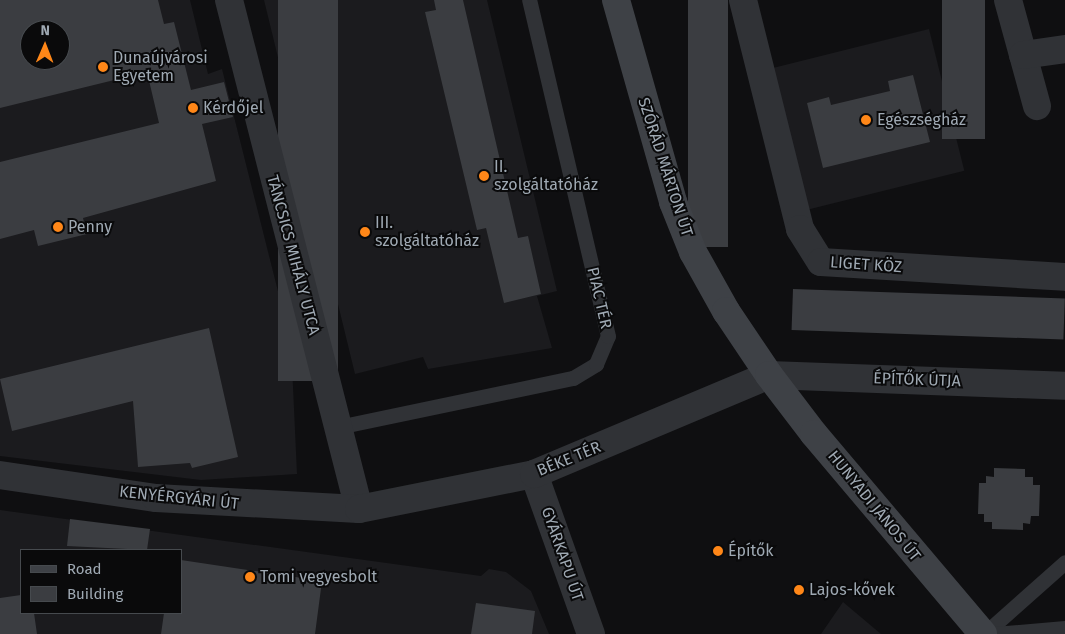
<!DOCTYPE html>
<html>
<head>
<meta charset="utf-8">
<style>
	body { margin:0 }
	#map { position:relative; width:1065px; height:634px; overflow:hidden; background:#0f0f11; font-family:"Fira Sans",sans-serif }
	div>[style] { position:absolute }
	.built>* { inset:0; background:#1b1b1e; transform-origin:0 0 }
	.building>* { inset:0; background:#3b3d41; transform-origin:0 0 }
	.lane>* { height:15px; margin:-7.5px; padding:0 7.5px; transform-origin:7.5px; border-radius:7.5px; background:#303236 }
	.street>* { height:28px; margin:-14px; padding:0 14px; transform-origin:14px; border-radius:14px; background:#303236 }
	.secondary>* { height:28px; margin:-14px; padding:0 14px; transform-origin:14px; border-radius:14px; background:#3e4146 }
	.dots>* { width:14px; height:14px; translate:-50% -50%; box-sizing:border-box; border:2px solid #0a0a0b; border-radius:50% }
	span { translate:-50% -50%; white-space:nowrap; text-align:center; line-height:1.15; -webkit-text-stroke:4px #0a0a0b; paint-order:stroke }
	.poi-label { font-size:16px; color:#9fa9b3 }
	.left { translate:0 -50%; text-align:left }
	.street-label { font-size:16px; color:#9fa9b3 }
	.legend { position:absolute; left:20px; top:549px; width:162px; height:65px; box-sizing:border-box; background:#0a0a0b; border:1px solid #464a4e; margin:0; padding:6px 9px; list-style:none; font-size:15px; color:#9fa9b3 }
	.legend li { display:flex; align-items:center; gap:10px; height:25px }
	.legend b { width:25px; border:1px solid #464a4e }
	.north { position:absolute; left:20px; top:20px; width:50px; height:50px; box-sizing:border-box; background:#0a0a0b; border:1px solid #464a4e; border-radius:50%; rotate:1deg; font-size:14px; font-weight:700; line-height:20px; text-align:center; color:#9fa9b3 }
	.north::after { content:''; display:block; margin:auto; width:18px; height:22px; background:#ff8718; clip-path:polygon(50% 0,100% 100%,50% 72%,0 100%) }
</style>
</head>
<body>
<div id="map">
	<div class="built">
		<div style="clip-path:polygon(evenodd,0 0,190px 0,208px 74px,222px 69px,291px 343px,297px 474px,201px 480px,0 456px,0 0,30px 30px,60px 30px,60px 60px,30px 60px,30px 30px)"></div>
		<div style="clip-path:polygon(264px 0,487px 0,557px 291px,537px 296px,552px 348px,428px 369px,423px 357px,355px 374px)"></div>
		<div style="left:929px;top:29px;width:146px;height:166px;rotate:76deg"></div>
		<div style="clip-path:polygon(evenodd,0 510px,481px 576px,489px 569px,506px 572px,531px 591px,549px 634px,0 634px,0 510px,21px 550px,181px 550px,181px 613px,21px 613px,21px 550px)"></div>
		<div style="clip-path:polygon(843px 602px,881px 634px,821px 634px)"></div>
	</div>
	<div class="building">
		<div style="clip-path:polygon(evenodd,0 0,158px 0,164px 24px,174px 22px,191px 90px,224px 82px,233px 117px,202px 124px,216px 181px,83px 218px,87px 234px,38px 246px,34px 230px,0 239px,0 162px,159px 123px,147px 72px,0 108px,0 0,30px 30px,60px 30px,60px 60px,30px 60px,30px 30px)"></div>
		<div style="left:278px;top:0;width:60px;height:381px"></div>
		<div style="clip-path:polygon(434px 0,463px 0,518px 238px,528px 236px,541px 294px,504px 303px,486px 228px,477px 230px,425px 12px,436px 10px)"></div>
		<div style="left:688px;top:0;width:40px;height:247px"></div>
		<div style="left:942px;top:0;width:43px;height:139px"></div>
		<div style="clip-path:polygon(913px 75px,930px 142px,823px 168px,807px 103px,829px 97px,831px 105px,890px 91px,888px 81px)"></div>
		<div style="left:793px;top:289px;width:272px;height:41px;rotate:2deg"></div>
		<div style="clip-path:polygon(209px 328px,238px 457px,192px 468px,190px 463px,138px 467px,133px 401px,12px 431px,0 379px)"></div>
		<div style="clip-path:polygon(994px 468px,1025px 469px,1025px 477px,1033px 477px,1033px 485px,1040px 485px,1039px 516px,1031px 516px,1030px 524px,1023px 523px,1023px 530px,992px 529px,992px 522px,984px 522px,984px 514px,978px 514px,979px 483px,986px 483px,986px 476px,994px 477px)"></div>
		<div style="clip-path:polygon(70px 519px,150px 529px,147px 550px,67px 546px)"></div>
		<div style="clip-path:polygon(181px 560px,322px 581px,315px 634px,161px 634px,164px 613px,181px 613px)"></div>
		<div style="clip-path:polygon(21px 595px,21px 613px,34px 613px,37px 634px,0 634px,0 598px)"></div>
		<div style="clip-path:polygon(476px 603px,535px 611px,532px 634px,471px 634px)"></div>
	</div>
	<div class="lane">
		<div style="left:338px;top:427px;width:240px;rotate:-11.8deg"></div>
		<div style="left:573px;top:378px;width:27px;rotate:-31deg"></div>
		<div style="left:596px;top:364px;width:30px;rotate:-67deg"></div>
		<div style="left:608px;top:336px;width:345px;rotate:-103.2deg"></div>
		<div style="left:984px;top:634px;width:108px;rotate:-41.6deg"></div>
		<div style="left:994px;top:634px;width:71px;rotate:-4.8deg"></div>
	</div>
	<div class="street">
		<div style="left:229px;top:0;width:525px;rotate:75.67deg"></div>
		<div style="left:743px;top:0;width:236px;rotate:76deg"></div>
		<div style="left:800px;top:229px;width:39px;rotate:58deg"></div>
		<div style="left:821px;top:262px;width:244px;rotate:3.5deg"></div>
		<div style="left:1008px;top:0;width:110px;rotate:74.7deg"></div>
		<div style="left:1023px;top:55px;width:42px;rotate:-8.1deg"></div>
		<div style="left:534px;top:474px;width:170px;rotate:70.4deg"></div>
		<div style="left:0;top:475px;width:158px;rotate:8.4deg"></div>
		<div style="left:156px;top:498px;width:203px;rotate:3.1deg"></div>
		<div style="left:359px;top:509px;width:178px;rotate:-11.3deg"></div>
		<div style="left:534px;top:474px;width:255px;rotate:-22.8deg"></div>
		<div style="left:769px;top:375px;width:296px;rotate:2.1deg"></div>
	</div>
	<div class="secondary">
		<div style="left:616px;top:0;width:210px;rotate:74.2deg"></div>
		<div style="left:673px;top:202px;width:54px;rotate:68.2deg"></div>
		<div style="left:693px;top:252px;width:68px;rotate:60.8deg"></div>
		<div style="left:726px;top:311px;width:77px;rotate:56.1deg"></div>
		<div style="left:769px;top:375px;width:74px;rotate:52.7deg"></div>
		<div style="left:814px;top:434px;width:262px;rotate:49.8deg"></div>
	</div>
	<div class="dots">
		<div style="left:103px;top:67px;background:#ff8718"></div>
		<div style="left:193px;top:108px;background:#ff8718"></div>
		<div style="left:866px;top:120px;background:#ff8718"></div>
		<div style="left:484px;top:176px;background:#ff8718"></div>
		<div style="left:58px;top:227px;background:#ff8718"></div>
		<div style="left:365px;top:232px;background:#ff8718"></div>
		<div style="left:718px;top:551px;background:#ff8718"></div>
		<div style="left:250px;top:577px;background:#ff8718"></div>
		<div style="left:799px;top:590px;background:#ff8718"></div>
	</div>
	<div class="poi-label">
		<span class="left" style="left:113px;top:67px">Dunaújvárosi<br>Egyetem</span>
		<span class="left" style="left:203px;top:108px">Kérdőjel</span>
		<span class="left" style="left:877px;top:120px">Egészségház</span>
		<span class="left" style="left:494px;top:176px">II.<br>szolgáltatóház</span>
		<span class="left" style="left:375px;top:232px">III.<br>szolgáltatóház</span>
		<span class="left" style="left:68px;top:227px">Penny</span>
		<span class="left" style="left:728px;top:551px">Építők</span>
		<span class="left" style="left:260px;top:577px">Tomi vegyesbolt</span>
		<span class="left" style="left:809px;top:590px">Lajos-kővek</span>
	</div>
	<div class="street-label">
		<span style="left:665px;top:167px;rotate:72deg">SZÓRÁD MÁRTON ÚT</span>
		<span style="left:293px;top:255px;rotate:75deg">TÁNCSICS MIHÁLY UTCA</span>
		<span style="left:866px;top:265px;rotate:4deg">LIGET KÖZ</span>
		<span style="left:599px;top:298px;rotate:77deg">PIAC TÉR</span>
		<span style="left:917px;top:380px;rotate:2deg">ÉPÍTŐK ÚTJA</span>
		<span style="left:569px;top:459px;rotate:-22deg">BÉKE TÉR</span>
		<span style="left:179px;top:498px;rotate:6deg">KENYÉRGYÁRI ÚT</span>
		<span style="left:874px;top:506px;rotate:51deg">HUNYADI JÁNOS ÚT</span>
		<span style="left:562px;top:554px;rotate:71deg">GYÁRKAPU ÚT</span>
	</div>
	<ul class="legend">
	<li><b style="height:6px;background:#3e4146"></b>Road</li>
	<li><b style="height:14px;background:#3b3d41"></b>Building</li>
	</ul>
	<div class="north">N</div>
</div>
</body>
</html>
